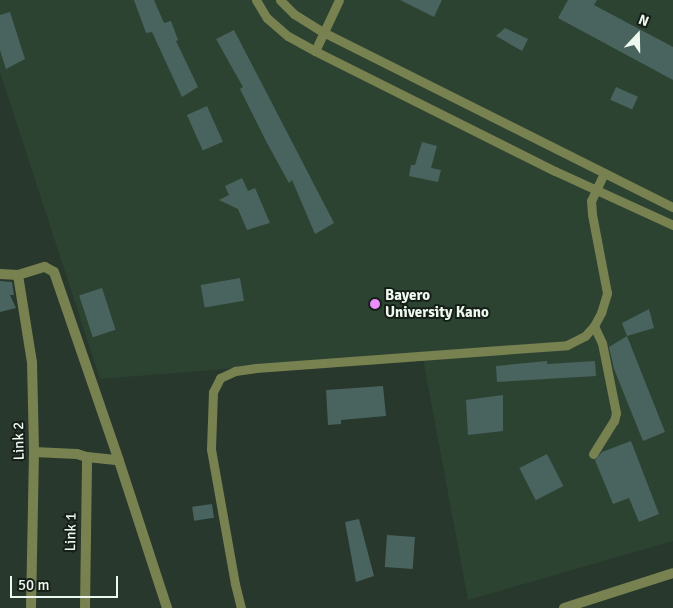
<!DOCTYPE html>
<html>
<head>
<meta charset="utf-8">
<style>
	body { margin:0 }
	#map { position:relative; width:673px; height:608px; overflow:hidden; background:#28382c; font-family:Signika,sans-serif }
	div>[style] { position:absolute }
	.built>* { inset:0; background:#2d4332 }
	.building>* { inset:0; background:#49635f; transform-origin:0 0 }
	.service>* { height:9px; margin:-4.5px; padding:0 4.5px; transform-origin:4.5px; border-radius:4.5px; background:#788150 }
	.minor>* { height:10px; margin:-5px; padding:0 5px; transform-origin:5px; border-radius:5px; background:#788150 }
	.dots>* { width:14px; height:14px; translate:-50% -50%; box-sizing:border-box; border:2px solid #161e18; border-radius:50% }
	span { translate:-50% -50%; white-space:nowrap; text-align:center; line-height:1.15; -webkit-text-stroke:4px #161e18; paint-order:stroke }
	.poi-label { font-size:15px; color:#edf8ef; font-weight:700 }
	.left { translate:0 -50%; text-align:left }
	.street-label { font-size:15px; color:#edf8ef }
	.north { position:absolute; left:613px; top:10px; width:50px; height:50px; -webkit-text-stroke:4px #161e18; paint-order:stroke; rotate:21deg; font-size:14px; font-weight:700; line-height:20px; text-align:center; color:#edf8ef }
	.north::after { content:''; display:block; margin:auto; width:18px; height:22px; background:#edf8ef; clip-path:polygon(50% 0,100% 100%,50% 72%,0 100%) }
	.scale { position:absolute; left:10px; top:576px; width:108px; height:22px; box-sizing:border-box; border:2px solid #edf8ef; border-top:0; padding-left:6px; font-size:15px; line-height:18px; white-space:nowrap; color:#edf8ef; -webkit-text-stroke:4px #161e18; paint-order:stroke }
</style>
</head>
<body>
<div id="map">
	<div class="built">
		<div style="clip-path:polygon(0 0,673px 0,673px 541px,468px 600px,422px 353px,100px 379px,0 72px)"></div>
	</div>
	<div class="building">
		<div style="clip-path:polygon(134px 0,154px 0,164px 23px,171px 21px,178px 40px,176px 41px,198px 87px,182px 97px,152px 32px,146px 33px)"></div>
		<div style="clip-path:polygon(400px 0,442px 0,434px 17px)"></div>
		<div style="clip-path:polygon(568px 0,597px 0,594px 5px,673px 47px,673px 80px,558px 18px)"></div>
		<div style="clip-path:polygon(10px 12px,25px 59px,6px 69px,0 50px,0 15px)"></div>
		<div style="clip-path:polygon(505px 28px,528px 39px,522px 51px,496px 36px)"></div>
		<div style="clip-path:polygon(234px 30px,334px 223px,315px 234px,292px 180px,289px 183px,267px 143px,240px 89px,243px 87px,216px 39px)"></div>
		<div style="left:616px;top:87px;width:24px;height:14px;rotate:24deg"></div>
		<div style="left:207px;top:106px;width:39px;height:22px;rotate:66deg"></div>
		<div style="clip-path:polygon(422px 142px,437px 146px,431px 168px,441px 170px,438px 182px,409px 176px,411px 165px,415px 165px)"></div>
		<div style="clip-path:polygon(242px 178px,248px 191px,255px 188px,270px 223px,247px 230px,238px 209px,219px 200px,229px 195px,225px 186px)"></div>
		<div style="left:240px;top:278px;width:23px;height:40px;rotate:80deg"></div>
		<div style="clip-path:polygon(0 281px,12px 282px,14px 295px,10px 295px,16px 308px,0 312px)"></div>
		<div style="left:102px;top:288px;width:44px;height:24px;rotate:72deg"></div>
		<div style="clip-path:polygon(649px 309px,654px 328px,627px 336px,622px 323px)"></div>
		<div style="clip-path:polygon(627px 336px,665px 432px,643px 441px,614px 369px,609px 347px)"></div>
		<div style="clip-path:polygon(547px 361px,547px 364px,595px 361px,596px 376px,497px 382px,496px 366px)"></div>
		<div style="clip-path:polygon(383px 386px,386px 416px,341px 420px,341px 424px,328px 425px,326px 390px)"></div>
		<div style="clip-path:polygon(503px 395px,503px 431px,468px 435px,466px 400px)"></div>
		<div style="clip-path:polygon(631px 441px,659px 514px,639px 522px,629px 498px,613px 504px,595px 460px,602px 452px)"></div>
		<div style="left:547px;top:454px;width:36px;height:31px;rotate:63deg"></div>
		<div style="left:212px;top:504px;width:14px;height:20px;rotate:82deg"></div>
		<div style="clip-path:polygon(359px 519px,374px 576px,356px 582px,345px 522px)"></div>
		<div style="left:387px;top:535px;width:28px;height:32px;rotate:4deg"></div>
	</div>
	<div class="service">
		<div style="left:256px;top:0;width:21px;rotate:59deg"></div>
		<div style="left:267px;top:18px;width:28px;rotate:41deg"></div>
		<div style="left:288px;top:36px;width:31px;rotate:29deg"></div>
		<div style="left:315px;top:51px;width:268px;rotate:26.6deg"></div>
		<div style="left:555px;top:171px;width:130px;rotate:24.6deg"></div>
		<div style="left:280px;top:0;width:20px;rotate:45deg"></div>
		<div style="left:294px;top:14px;width:36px;rotate:32deg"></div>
		<div style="left:325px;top:33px;width:389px;rotate:26.6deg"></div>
		<div style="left:315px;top:51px;width:56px;rotate:-64.8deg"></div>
		<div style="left:593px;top:454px;width:39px;rotate:-58deg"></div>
		<div style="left:614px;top:421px;width:8px;rotate:-76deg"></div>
		<div style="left:616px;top:413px;width:71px;rotate:-101.3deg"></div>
		<div style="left:602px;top:343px;width:19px;rotate:-115deg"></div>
		<div style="left:241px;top:608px;width:25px;rotate:-104deg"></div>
		<div style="left:235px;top:584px;width:137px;rotate:-100.1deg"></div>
		<div style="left:211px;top:449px;width:57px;rotate:-88deg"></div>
		<div style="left:213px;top:392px;width:16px;rotate:-63deg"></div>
		<div style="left:220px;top:378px;width:17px;rotate:-25deg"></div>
		<div style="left:235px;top:371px;width:21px;rotate:-8deg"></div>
		<div style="left:256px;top:368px;width:312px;rotate:-4.2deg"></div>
		<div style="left:567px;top:345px;width:20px;rotate:-27deg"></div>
		<div style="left:585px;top:336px;width:13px;rotate:-48deg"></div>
		<div style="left:594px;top:326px;width:15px;rotate:-62deg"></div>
		<div style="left:601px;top:313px;width:21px;rotate:-73deg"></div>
		<div style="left:607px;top:293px;width:80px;rotate:-100.8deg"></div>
		<div style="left:592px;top:214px;width:13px;rotate:-94deg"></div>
		<div style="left:591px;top:201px;width:31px;rotate:-65deg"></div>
	</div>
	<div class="minor">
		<div style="left:0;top:274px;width:18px;rotate:3deg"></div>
		<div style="left:18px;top:275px;width:28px;rotate:-17deg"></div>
		<div style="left:45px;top:267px;width:10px;rotate:29deg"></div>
		<div style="left:54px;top:272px;width:200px;rotate:71deg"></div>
		<div style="left:119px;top:461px;width:155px;rotate:71.9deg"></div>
		<div style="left:18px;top:275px;width:88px;rotate:80.9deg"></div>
		<div style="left:32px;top:362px;width:90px;rotate:88.7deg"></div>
		<div style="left:34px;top:452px;width:156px;rotate:91.1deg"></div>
		<div style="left:34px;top:452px;width:43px;rotate:2.7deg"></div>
		<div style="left:77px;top:454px;width:10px;rotate:17deg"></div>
		<div style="left:87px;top:457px;width:31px;rotate:6deg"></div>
		<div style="left:85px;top:608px;width:151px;rotate:-89.2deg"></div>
		<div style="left:564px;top:608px;width:114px;rotate:-17.8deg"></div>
	</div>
	<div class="dots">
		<div style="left:375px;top:304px;background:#eb8dfc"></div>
	</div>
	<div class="poi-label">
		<span class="left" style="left:385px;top:304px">Bayero<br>University Kano</span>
	</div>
	<div class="street-label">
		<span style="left:19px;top:441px;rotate:-91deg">Link 2</span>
		<span style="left:71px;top:532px;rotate:-89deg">Link 1</span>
	</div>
	<div class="north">N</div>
	<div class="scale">50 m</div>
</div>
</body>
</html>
